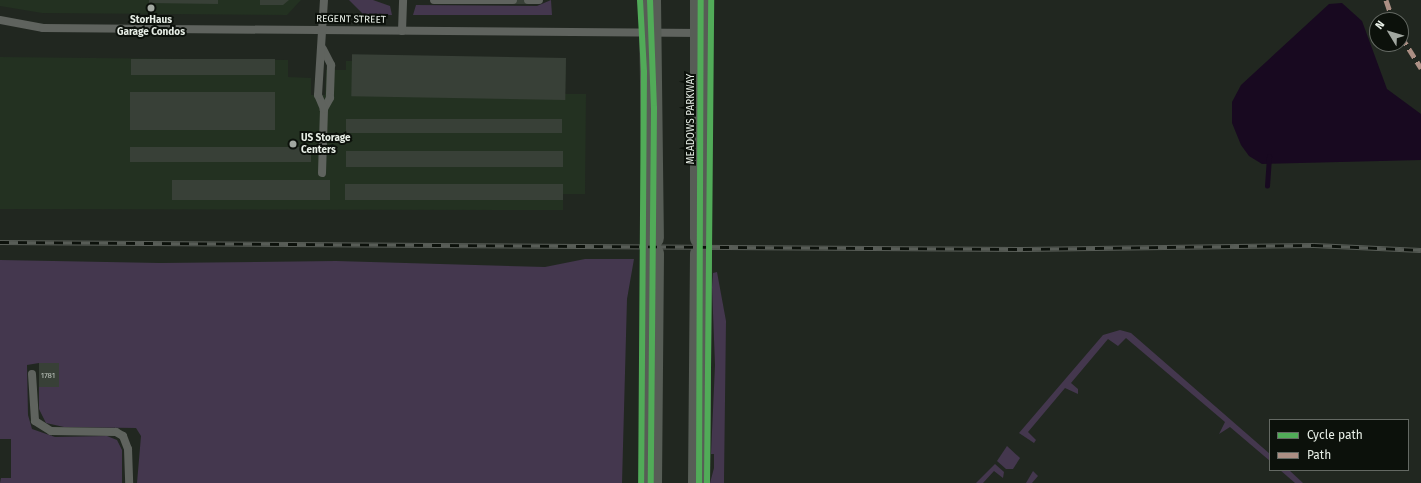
<!DOCTYPE html>
<html>
<head>
<meta charset="utf-8">
<style>
	body { margin:0 }
	#map { position:relative; width:1421px; height:483px; overflow:hidden; background:#212720; font-family:"Fira Sans",sans-serif }
	div>[style] { position:absolute }
	.built>* { inset:0; background:#233121 }
	.green>* { inset:0; background:#44374e }
	.water>* { inset:0; background:#180920 }
	.stream>* { height:4.5px; margin:-2.25px; padding:0 2.25px; transform-origin:2.25px; border-radius:2.25px; background:#180920 }
	.building>* { inset:0; background:#384037; transform-origin:0 0 }
	.lane>* { height:8px; margin:-4px; padding:0 4px; transform-origin:4px; border-radius:4px; background:#5f635e }
	.secondary>* { height:22px; margin:-11px; padding:0 11px; transform-origin:11px; border-radius:11px; background:#575d56 }
	.rail>* { height:4.5px; margin-top:-2.25px; transform-origin:0; background:repeating-linear-gradient(90deg,#0c110b 0 9px,#585d57 0 18px); box-sizing:border-box; border-block:1px solid #585d57 }
	.quiet>* { height:5px; margin-top:-2.5px; transform-origin:0; background:repeating-linear-gradient(90deg,#ac8f84 0 10px,transparent 0 15px) }
	.cycleway>* { height:6px; margin:-3px; padding:0 3px; transform-origin:3px; border-radius:3px; background:#51ab58 }
	.dots>* { width:11px; height:11px; translate:-50% -50%; box-sizing:border-box; border:2px solid #0c110b; border-radius:50% }
	span { translate:-50% -50%; white-space:nowrap; text-align:center; line-height:1.15; -webkit-text-stroke:4px #0c110b; paint-order:stroke }
	.number-label { font-size:8px; color:#bbc2ba }
	.number-label span { -webkit-text-stroke-width:0 }
	.poi-label { font-size:10px; color:#e7eee6; font-weight:700 }
	.left { translate:0 -50%; text-align:left }
	.street-label { font-size:10px; color:#e7eee6 }
	.legend { position:absolute; left:1269px; top:419px; width:140px; height:52px; box-sizing:border-box; background:#0c110b; border:1px solid #646963; margin:0; padding:5px 7px; list-style:none; font-size:12px; color:#e7eee6 }
	.legend li { display:flex; align-items:center; gap:8px; height:20px }
	.legend b { width:20px; border:1px solid #646963 }
	.north { position:absolute; left:1369px; top:12px; width:40px; height:40px; box-sizing:border-box; background:#0c110b; border:1px solid #646963; border-radius:50%; rotate:308deg; font-size:11px; font-weight:700; line-height:16px; text-align:center; color:#e7eee6 }
	.north::after { content:''; display:block; margin:auto; width:14px; height:18px; background:#a2a8a1; clip-path:polygon(50% 0,100% 100%,50% 72%,0 100%) }
</style>
</head>
<body>
<div id="map">
	<div class="built">
		<div style="clip-path:polygon(0 0,301px 0,287px 15px,42px 13px,0 6px)"></div>
		<div style="clip-path:polygon(0 57px,288px 60px,288px 77px,311px 78px,311px 95px,325px 95px,326px 70px,346px 70px,346px 61px,566px 58px,565px 94px,586px 94px,585px 194px,563px 194px,563px 210px,0 209px)"></div>
	</div>
	<div class="green">
		<div style="clip-path:polygon(349px 0,373px 0,390px 6px,392px 15px,364px 15px)"></div>
		<div style="clip-path:polygon(551px 0,552px 15px,413px 15px,416px 5px,537px 6px)"></div>
		<div style="clip-path:polygon(585px 259px,634px 259px,627px 299px,622px 483px,137px 483px,141px 436px,136px 428px,64px 427px,46px 423px,39px 409px,39px 387px,58px 387px,59px 363px,39px 363px,27px 365px,28px 415px,32px 429px,55px 437px,107px 436px,117px 440px,122px 450px,122px 483px,0 483px,1px 478px,11px 478px,11px 439px,0 439px,0 260px,160px 263px,336px 261px,545px 267px)"></div>
		<div style="clip-path:polygon(717px 272px,726px 321px,724px 479px,724px 483px,710px 483px,714px 468px,714px 454px,711px 454px,715px 365px,712px 287px,713px 273px)"></div>
		<div style="clip-path:polygon(1120px 330px,1131px 333px,1270px 454px,1270px 461px,1230px 427px,1219px 434px,1225px 422px,1126px 338px,1118px 346px,1108px 339px,1071px 383px,1078px 389px,1078px 394px,1065px 388px,1028px 432px,1036px 440px,1034px 443px,1019px 433px,1103px 335px)"></div>
		<div style="clip-path:polygon(1007px 446px,1020px 458px,1013px 469px,1006px 469px,997px 461px)"></div>
		<div style="clip-path:polygon(995px 464px,1004px 472px,1003px 478px,994px 471px,983px 483px,976px 483px)"></div>
		<div style="clip-path:polygon(1280px 470px,1289px 470px,1303px 483px,1295px 483px)"></div>
		<div style="clip-path:polygon(1033px 471px,1038px 476px,1032px 483px,1026px 483px)"></div>
	</div>
	<div class="water">
		<div style="clip-path:polygon(1342px 3px,1362px 21px,1387px 89px,1421px 114px,1421px 160px,1262px 164px,1249px 156px,1241px 145px,1232px 123px,1232px 102px,1241px 85px,1329px 4px)"></div>
	</div>
	<div class="stream">
		<div style="left:1267px;top:186px;width:29px;rotate:-86deg"></div>
	</div>
	<div class="building">
		<div style="clip-path:polygon(149px 0,218px 0,218px 4px,149px 3px)"></div>
		<div style="clip-path:polygon(260px 0,289px 0,283px 5px,260px 5px)"></div>
		<div style="left:513px;top:0;width:15px;height:4px"></div>
		<div style="left:566px;top:58px;width:42px;height:214px;rotate:91deg"></div>
		<div style="left:131px;top:59px;width:144px;height:16px"></div>
		<div style="left:130px;top:92px;width:145px;height:38px"></div>
		<div style="left:346px;top:119px;width:216px;height:14px"></div>
		<div style="left:130px;top:147px;width:181px;height:15px"></div>
		<div style="left:346px;top:151px;width:217px;height:16px"></div>
		<div style="left:172px;top:180px;width:158px;height:20px"></div>
		<div style="left:345px;top:184px;width:218px;height:16px"></div>
		<div style="left:39px;top:363px;width:20px;height:24px"></div>
	</div>
	<div class="lane">
		<div style="left:434px;top:0;width:79px"></div>
		<div style="left:528px;top:0;width:11px"></div>
		<div style="left:0;top:20px;width:44px;rotate:10.5deg"></div>
		<div style="left:43px;top:28px;width:658px;rotate:0.44deg"></div>
		<div style="left:402px;top:31px;width:31px;rotate:-88deg"></div>
		<div style="left:323px;top:49px;width:18px;rotate:63deg"></div>
		<div style="left:331px;top:65px;width:33px;rotate:92deg"></div>
		<div style="left:330px;top:98px;width:13px;rotate:119deg"></div>
		<div style="left:322px;top:173px;width:64px;rotate:-88.2deg"></div>
		<div style="left:324px;top:109px;width:15px;rotate:-113deg"></div>
		<div style="left:318px;top:95px;width:95px;rotate:-86.4deg"></div>
		<div style="left:32px;top:374px;width:47px;rotate:86.3deg"></div>
		<div style="left:35px;top:421px;width:19px;rotate:32deg"></div>
		<div style="left:51px;top:431px;width:65px;rotate:0.9deg"></div>
		<div style="left:116px;top:432px;width:8px;rotate:30deg"></div>
		<div style="left:123px;top:436px;width:14px;rotate:69deg"></div>
		<div style="left:128px;top:449px;width:34px;rotate:88deg"></div>
	</div>
	<div class="secondary">
		<div style="left:650px;top:0;width:238px;rotate:89.3deg"></div>
		<div style="left:701px;top:0;width:238px;rotate:90deg"></div>
		<div style="left:651px;top:483px;width:229px;rotate:-89.5deg"></div>
		<div style="left:699px;top:483px;width:229px;rotate:-89.5deg"></div>
	</div>
	<div class="rail">
		<div style="left:0;top:242px;width:1023px;rotate:0.39deg"></div>
		<div style="left:1023px;top:249px;width:291px;rotate:-0.8deg"></div>
		<div style="left:1314px;top:245px;width:107px;rotate:2.7deg"></div>
	</div>
	<div class="quiet">
		<div style="left:1386px;top:0;width:21px;rotate:71deg"></div>
		<div style="left:1401px;top:36px;width:38px;rotate:58deg"></div>
	</div>
	<div class="cycleway">
		<div style="left:640px;top:0;width:72px;rotate:86.8deg"></div>
		<div style="left:644px;top:72px;width:411px;rotate:90.4deg"></div>
		<div style="left:650px;top:0;width:108px;rotate:87.9deg"></div>
		<div style="left:654px;top:108px;width:375px;rotate:90.5deg"></div>
		<div style="left:699px;top:483px;width:483px;rotate:-89.8deg"></div>
		<div style="left:707px;top:483px;width:483px;rotate:-89.5deg"></div>
	</div>
	<div class="dots">
		<div style="left:151px;top:8px;background:#a2a8a1"></div>
		<div style="left:293px;top:144px;background:#a2a8a1"></div>
	</div>
	<div class="number-label">
		<span style="left:48px;top:376px">1781</span>
	</div>
	<div class="poi-label">
		<span style="left:151px;top:26px">StorHaus<br>Garage Condos</span>
		<span class="left" style="left:301px;top:144px">US Storage<br>Centers</span>
	</div>
	<div class="street-label">
		<span style="left:351px;top:20px;rotate:1deg">REGENT STREET</span>
		<span style="left:692px;top:119px;rotate:-90deg">MEADOWS PARKWAY</span>
	</div>
	<ul class="legend">
	<li><b style="height:5px;background:#51ab58"></b>Cycle path</li>
	<li><b style="height:5px;background:#ac8f84"></b>Path</li>
	</ul>
	<div class="north">N</div>
</div>
</body>
</html>
